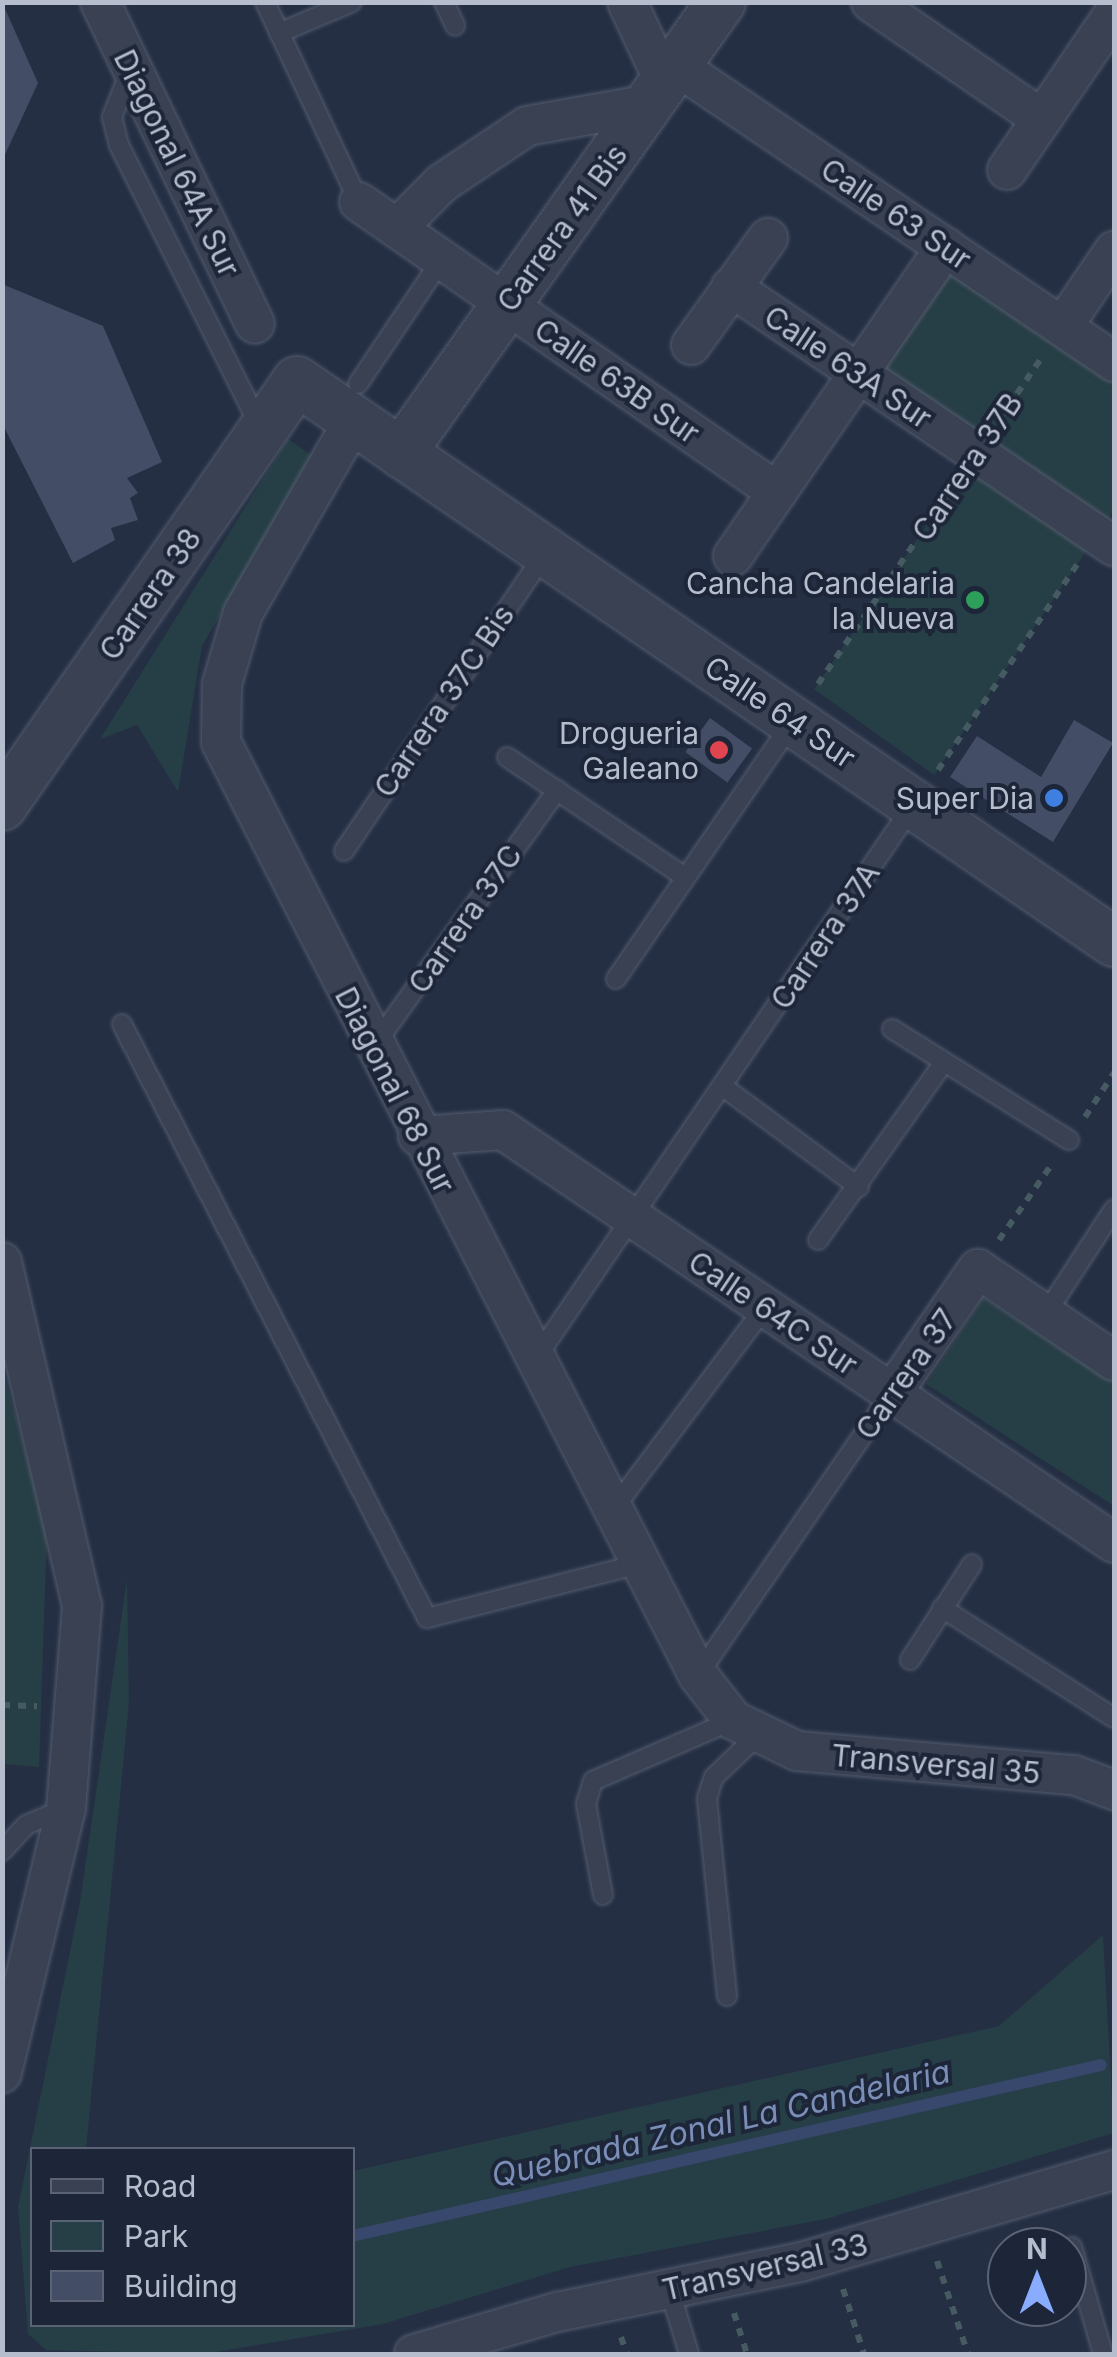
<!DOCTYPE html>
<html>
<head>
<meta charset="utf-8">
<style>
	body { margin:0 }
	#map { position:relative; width:1117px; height:2357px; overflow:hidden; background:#242f44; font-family:Inter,sans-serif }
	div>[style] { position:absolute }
	.green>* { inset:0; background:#263e45 }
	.stream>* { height:12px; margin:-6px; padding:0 6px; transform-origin:6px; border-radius:6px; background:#37486c }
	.building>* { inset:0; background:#434e66; transform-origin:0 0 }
	.path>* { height:6px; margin-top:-3px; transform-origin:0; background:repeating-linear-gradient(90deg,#455b61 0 8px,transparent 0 16px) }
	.roads { filter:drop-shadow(0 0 2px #545c6e) drop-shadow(0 0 2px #545c6e) }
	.service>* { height:18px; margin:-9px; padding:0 9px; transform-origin:9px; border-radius:9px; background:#394153 }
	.minor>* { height:38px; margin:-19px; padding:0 19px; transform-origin:19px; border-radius:19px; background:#394153 }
	.tertiary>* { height:48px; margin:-24px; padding:0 24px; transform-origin:24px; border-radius:24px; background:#394153 }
	.dots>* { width:28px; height:28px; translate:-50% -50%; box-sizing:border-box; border:5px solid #1d2639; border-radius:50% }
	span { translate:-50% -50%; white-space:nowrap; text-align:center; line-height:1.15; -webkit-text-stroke:8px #1d2639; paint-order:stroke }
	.street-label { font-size:30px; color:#b6bdcd }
	.poi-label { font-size:30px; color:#b6bdcd }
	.right { translate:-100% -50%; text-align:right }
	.water-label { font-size:32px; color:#7b8eb7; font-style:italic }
	.frame { position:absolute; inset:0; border:5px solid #b6bdcd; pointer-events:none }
	.legend { position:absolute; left:30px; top:2147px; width:325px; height:180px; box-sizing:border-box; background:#1d2639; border:2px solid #5a6274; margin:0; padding:12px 18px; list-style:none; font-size:30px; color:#b6bdcd }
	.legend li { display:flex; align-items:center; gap:20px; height:50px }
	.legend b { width:50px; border:2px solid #5a6274 }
	.north { position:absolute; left:987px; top:2227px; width:100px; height:100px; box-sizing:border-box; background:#1d2639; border:2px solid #5a6274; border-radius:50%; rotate:0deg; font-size:28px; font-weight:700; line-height:40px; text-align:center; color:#b6bdcd }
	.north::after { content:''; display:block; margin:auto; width:35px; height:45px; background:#89acff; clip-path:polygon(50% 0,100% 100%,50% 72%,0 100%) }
</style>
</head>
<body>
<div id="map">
	<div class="green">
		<div style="clip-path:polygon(945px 247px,1114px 362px,1114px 510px,934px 775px,814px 689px,975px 455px,858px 373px)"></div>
		<div style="clip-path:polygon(288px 439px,313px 456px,202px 646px,178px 792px,137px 725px,100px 739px)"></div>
		<div style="clip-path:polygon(983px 1298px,1114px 1383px,1114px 1506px,926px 1384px)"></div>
		<div style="clip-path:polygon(2px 1366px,47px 1532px,39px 1767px,3px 1764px)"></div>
		<div style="clip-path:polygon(127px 1579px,129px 1703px,86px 2149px,32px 2150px,32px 2324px,352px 2324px,353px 2171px,999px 2026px,1103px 1935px,1114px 2133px,826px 2219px,570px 2267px,383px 2324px,203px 2354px,46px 2350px,28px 2334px,18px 2207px,80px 1902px)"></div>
	</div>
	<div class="stream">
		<div style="left:352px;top:2236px;width:768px;rotate:-12.86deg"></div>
	</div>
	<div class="building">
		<div style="clip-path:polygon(2px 2px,38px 83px,2px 161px)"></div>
		<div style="clip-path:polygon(2px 284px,103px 326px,162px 462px,127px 478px,138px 493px,130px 498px,138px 520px,111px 528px,115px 540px,73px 563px,2px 423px)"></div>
		<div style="left:710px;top:718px;width:52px;height:42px;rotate:36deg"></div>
		<div style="clip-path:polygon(1074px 720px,1113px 743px,1053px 842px,950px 777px,977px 736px,1041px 777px)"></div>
	</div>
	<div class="path">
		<div style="left:999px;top:420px;width:73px;rotate:-55.7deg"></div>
		<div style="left:818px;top:684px;width:242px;rotate:-55.6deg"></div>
		<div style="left:938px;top:770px;width:248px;rotate:-55.9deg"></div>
		<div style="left:1085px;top:1117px;width:53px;rotate:-56.6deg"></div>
		<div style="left:999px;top:1240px;width:93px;rotate:-55.1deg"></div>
		<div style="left:2px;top:1705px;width:35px;rotate:2deg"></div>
		<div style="left:937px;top:2261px;width:98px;rotate:71.6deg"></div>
		<div style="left:843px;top:2289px;width:68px;rotate:72.1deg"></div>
		<div style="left:734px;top:2313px;width:43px;rotate:72.4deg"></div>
		<div style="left:621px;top:2337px;width:18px;rotate:71deg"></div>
	</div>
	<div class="roads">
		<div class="service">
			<div style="left:265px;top:2px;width:221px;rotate:64.8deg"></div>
			<div style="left:444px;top:2px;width:26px;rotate:65deg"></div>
			<div style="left:279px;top:33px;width:79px;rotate:-23deg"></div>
			<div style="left:131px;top:69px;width:52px;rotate:111.6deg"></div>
			<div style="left:112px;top:117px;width:29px;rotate:76deg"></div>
			<div style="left:119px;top:145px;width:313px;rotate:63.4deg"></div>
			<div style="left:358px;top:384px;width:151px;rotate:-56.1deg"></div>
			<div style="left:507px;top:757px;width:215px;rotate:34deg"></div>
			<div style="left:344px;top:851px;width:359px;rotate:-56deg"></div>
			<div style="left:616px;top:979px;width:309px;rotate:-55.5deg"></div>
			<div style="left:122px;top:1024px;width:668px;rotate:62.82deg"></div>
			<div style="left:427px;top:1618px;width:219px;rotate:-14.3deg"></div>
			<div style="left:892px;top:1029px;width:209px;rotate:32.1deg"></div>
			<div style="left:374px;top:1046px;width:315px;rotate:-54.4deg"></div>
			<div style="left:722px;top:1086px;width:170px;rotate:36.4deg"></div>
			<div style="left:818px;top:1240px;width:218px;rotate:-54.7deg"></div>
			<div style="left:1045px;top:1315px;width:126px;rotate:-56.9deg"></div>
			<div style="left:534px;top:1361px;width:674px;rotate:-55.7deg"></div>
			<div style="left:612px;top:1511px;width:255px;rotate:-53.1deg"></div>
			<div style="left:942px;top:1608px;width:204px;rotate:32.6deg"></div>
			<div style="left:910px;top:1660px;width:114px;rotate:-57.1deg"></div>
			<div style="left:698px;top:1675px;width:342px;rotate:-55.5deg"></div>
			<div style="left:2px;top:1851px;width:35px;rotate:-47deg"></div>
			<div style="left:26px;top:1825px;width:43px;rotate:-23deg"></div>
			<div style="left:603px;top:1895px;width:93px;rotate:-100.6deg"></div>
			<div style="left:586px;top:1804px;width:24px;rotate:-73deg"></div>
			<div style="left:593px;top:1781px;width:153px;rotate:-23.5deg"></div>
			<div style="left:727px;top:1996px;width:199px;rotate:-95.8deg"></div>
			<div style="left:707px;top:1798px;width:22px;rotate:-72deg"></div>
			<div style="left:714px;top:1777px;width:59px;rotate:-43.6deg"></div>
			<div style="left:1072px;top:2247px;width:111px;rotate:73.8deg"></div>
			<div style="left:669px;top:2288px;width:69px;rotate:73.1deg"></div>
		</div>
		<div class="minor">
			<div style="left:100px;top:2px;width:357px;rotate:64.3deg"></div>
			<div style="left:627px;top:2px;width:89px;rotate:64.9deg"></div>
			<div style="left:871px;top:2px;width:207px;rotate:34.4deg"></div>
			<div style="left:677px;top:66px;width:528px;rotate:34.11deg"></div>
			<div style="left:1007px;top:170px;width:189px;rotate:-55.6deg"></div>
			<div style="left:359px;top:202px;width:509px;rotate:34.75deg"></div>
			<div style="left:397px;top:228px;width:64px;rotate:-45deg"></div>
			<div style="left:442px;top:183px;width:102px;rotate:-33.8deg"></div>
			<div style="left:527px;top:126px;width:125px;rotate:-10.1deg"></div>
			<div style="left:731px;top:287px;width:462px;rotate:34.1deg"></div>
			<div style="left:1063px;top:326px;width:91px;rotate:-55.8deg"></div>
			<div style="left:691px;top:345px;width:132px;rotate:-54.3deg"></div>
			<div style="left:354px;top:420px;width:223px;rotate:119.9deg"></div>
			<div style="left:243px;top:613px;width:74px;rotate:106.5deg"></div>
			<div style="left:222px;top:684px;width:58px;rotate:91deg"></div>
			<div style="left:221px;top:742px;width:1048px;rotate:62.92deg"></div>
			<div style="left:698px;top:1675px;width:57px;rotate:52.1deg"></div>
			<div style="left:733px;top:1720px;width:71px;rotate:25.8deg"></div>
			<div style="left:797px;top:1751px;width:278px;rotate:5deg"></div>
			<div style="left:1074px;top:1775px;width:43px;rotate:20.6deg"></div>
			<div style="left:733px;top:556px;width:375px;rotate:-55.5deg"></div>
			<div style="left:418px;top:1136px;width:85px;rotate:-4deg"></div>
			<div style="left:503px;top:1130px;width:737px;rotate:34.06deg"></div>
			<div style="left:2px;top:1262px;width:353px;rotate:76.9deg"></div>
			<div style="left:82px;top:1606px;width:203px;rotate:94.5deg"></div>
			<div style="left:66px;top:1808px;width:273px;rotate:103.6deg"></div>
			<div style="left:892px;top:1393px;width:151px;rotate:-55.3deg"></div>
			<div style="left:978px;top:1269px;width:164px;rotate:34.1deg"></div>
			<div style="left:414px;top:2354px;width:149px;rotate:-16.4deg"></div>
			<div style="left:557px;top:2312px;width:249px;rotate:-11.6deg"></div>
			<div style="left:801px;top:2262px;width:326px;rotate:-16.4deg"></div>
		</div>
		<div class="tertiary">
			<div style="left:401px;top:453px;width:553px;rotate:-54.64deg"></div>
			<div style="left:2px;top:806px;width:517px;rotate:-55.23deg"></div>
			<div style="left:297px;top:381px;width:991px;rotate:34.48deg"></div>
		</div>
	</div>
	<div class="dots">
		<div style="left:975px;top:600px;background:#2e9e5b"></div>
		<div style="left:719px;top:750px;background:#e0444e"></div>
		<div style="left:1054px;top:798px;background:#3f7fe0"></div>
	</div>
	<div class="street-label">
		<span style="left:177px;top:163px;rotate:64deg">Diagonal 64A Sur</span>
		<span style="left:896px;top:214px;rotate:34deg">Calle 63 Sur</span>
		<span style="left:562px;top:228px;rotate:-54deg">Carrera 41 Bis</span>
		<span style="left:848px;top:367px;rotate:34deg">Calle 63A Sur</span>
		<span style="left:617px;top:381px;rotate:35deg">Calle 63B Sur</span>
		<span style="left:967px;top:467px;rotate:-56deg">Carrera 37B</span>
		<span style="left:150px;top:594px;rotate:-55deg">Carrera 38</span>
		<span style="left:444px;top:701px;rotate:-56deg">Carrera 37C Bis</span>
		<span style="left:780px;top:712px;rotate:34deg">Calle 64 Sur</span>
		<span style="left:465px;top:919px;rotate:-55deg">Carrera 37C</span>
		<span style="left:825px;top:936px;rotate:-56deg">Carrera 37A</span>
		<span style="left:395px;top:1090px;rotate:63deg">Diagonal 68 Sur</span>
		<span style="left:773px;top:1313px;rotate:34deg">Calle 64C Sur</span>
		<span style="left:906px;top:1374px;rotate:-55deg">Carrera 37</span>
		<span style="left:936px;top:1764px;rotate:5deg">Transversal 35</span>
		<span style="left:765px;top:2267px;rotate:-13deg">Transversal 33</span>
	</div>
	<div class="poi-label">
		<span class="right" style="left:955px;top:600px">Cancha Candelaria<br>la Nueva</span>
		<span class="right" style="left:699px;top:750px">Drogueria<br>Galeano</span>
		<span class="right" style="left:1034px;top:798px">Super Dia</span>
	</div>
	<div class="water-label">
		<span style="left:721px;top:2124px;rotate:-13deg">Quebrada Zonal La Candelaria</span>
	</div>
	<div class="frame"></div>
	<ul class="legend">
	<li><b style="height:12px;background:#394153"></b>Road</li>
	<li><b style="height:28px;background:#263e45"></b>Park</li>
	<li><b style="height:28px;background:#434e66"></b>Building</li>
	</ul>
	<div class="north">N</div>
</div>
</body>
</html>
